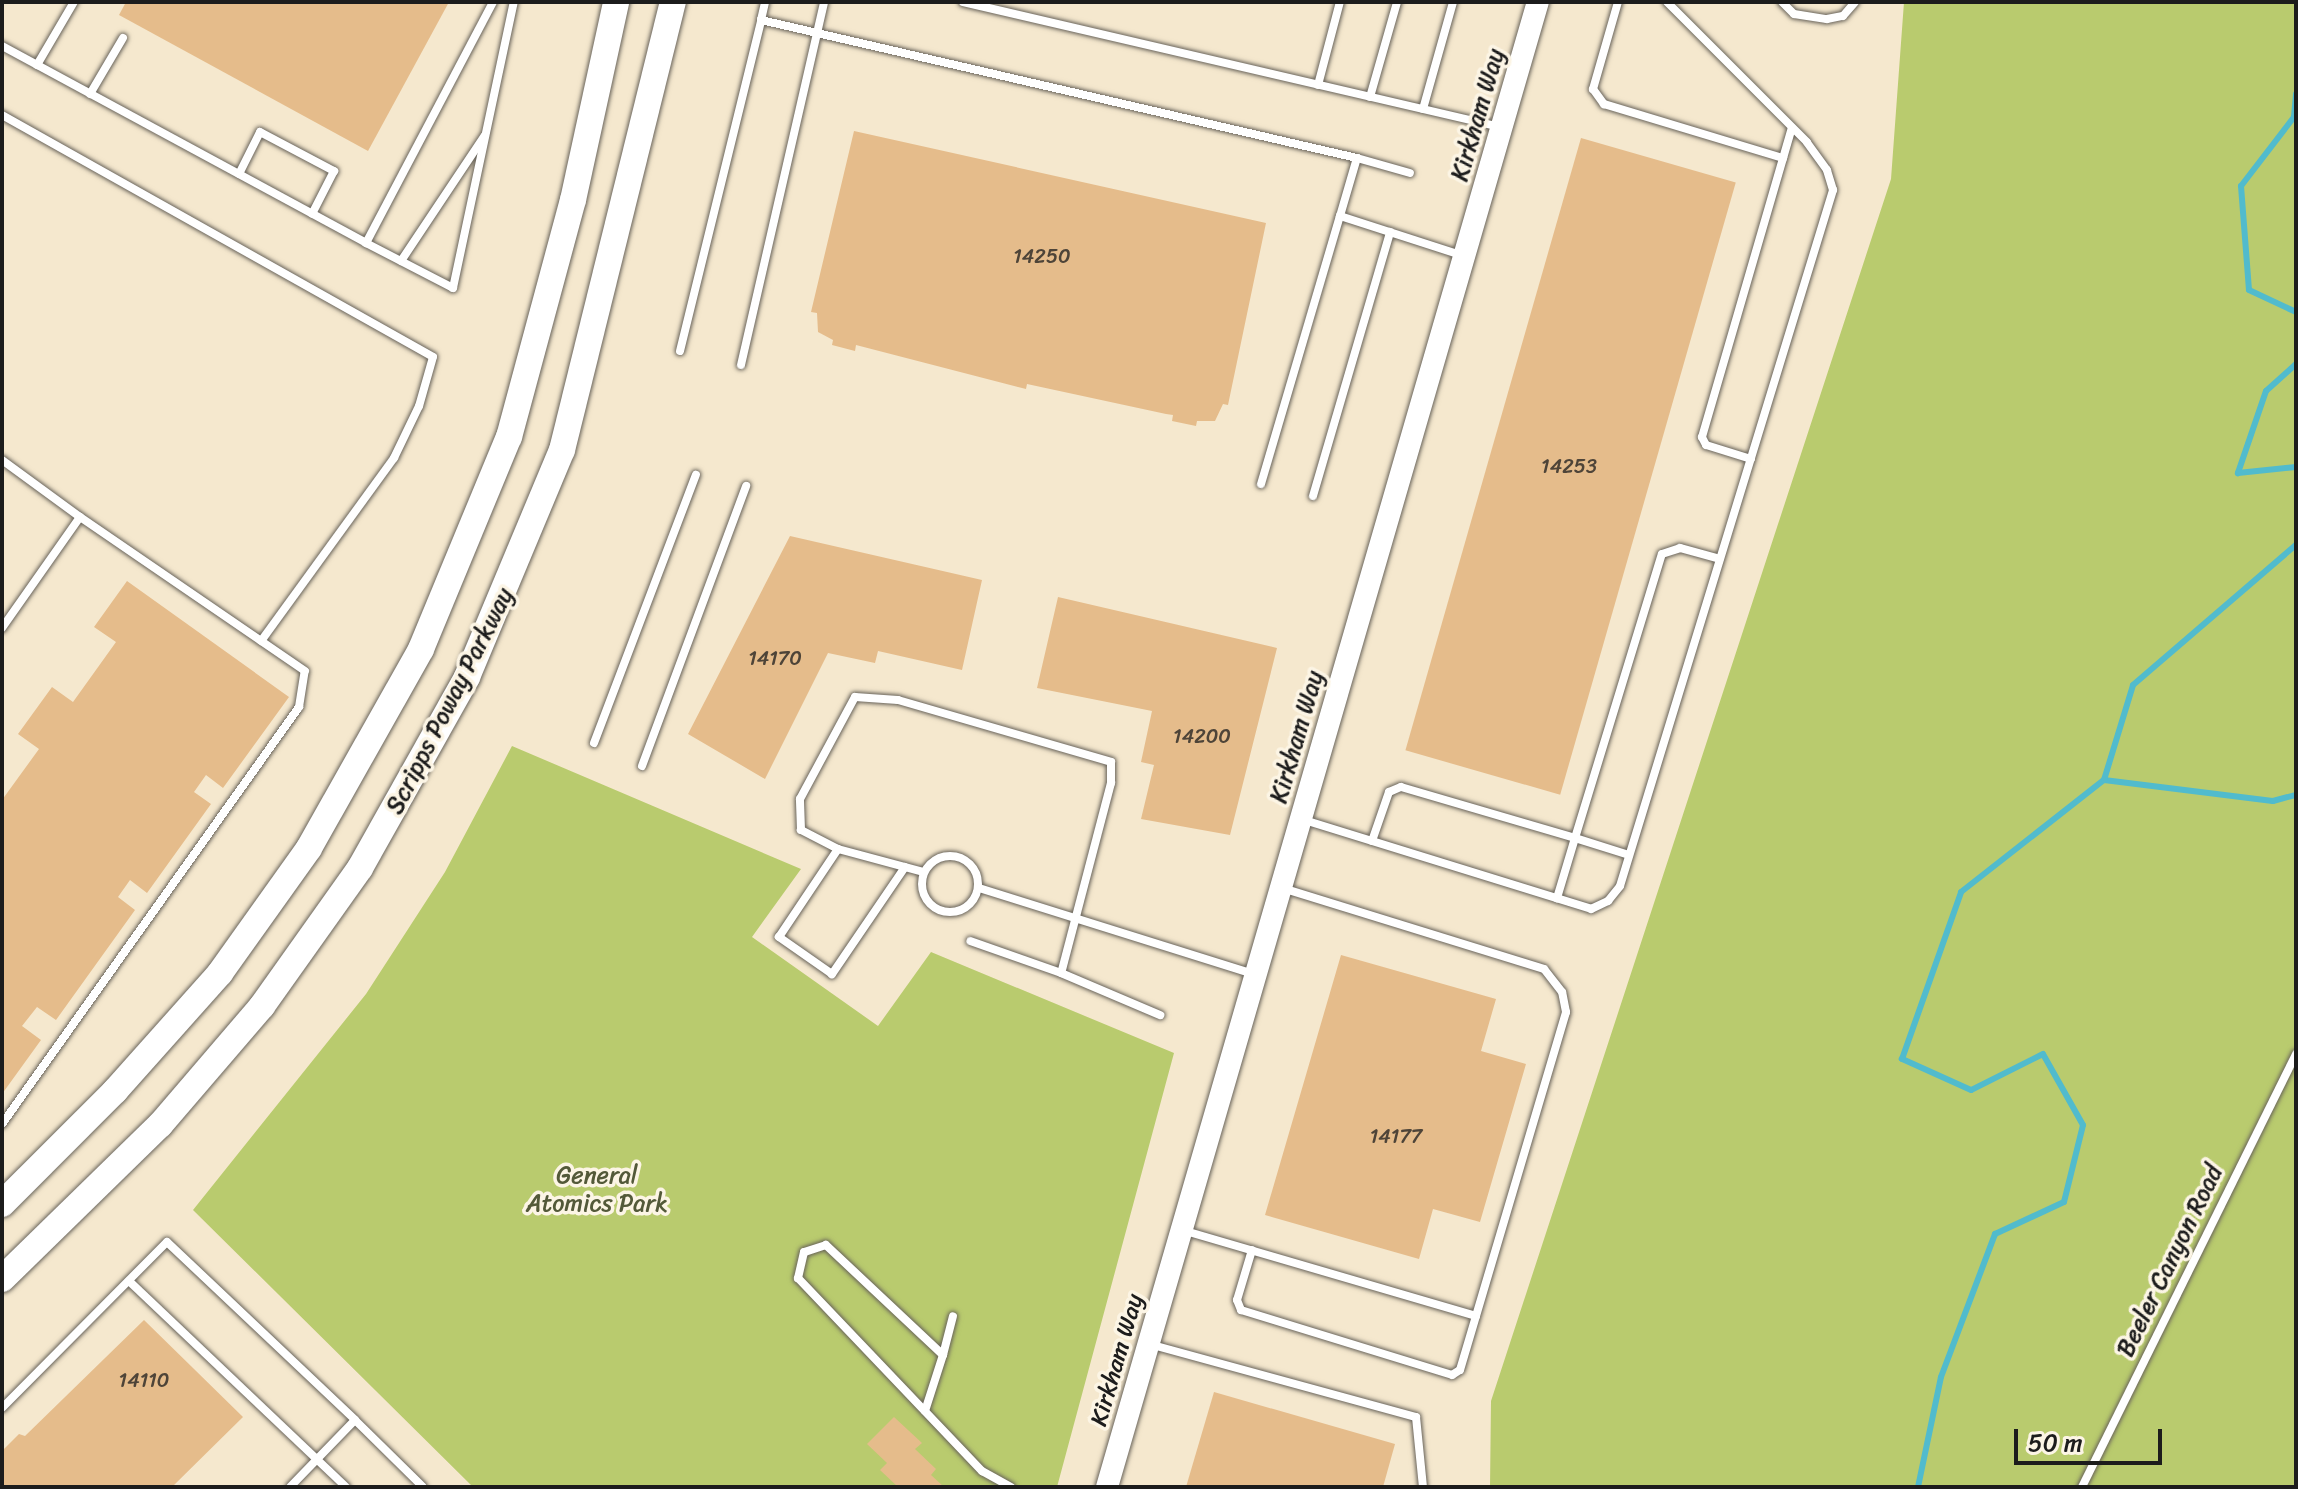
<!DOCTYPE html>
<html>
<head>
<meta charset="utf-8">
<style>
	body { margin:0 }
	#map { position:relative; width:2298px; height:1489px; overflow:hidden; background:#f5e8ce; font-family:Sriracha,sans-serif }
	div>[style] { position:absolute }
	.green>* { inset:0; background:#b9cb6e }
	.stream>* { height:6px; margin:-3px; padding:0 3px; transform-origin:3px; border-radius:3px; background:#51bbcd }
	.building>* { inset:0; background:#e5bc8b; transform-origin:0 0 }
	.roads { filter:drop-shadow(0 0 2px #68635a) drop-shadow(0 0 2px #68635a) }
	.service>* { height:8px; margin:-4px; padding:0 4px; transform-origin:4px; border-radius:4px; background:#fff }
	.service>.ring { margin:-4px; padding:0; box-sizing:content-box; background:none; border:8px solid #fff; border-radius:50% }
	.secondary>* { height:22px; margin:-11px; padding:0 11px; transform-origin:11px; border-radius:11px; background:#fff }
	.primary>* { height:26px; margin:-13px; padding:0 13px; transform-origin:13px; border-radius:13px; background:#fff }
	span { translate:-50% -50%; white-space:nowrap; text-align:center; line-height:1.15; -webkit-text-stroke:7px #fcf5e5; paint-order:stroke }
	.number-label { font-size:20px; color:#4e4438 }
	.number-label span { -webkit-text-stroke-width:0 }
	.street-label { font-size:24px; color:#1c1c1c }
	.park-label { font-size:24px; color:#535939 }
	.frame { position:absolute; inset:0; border:4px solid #1c1c1c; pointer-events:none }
	.scale { position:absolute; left:2014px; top:1429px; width:148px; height:36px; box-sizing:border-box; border:4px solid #1c1c1c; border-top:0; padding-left:10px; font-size:24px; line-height:28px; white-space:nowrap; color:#1c1c1c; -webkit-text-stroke:6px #fcf5e5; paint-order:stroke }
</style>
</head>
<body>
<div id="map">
	<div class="green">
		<div style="clip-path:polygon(1904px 2px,2296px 2px,2296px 1487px,1490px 1487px,1491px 1401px,1891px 179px)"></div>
		<div style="clip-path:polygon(512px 746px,801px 869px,752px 937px,878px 1026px,931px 952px,1174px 1053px,1057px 1487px,473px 1487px,193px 1210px,366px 994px,445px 872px)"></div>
	</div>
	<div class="stream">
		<div style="left:2296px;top:94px;width:23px;rotate:95deg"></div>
		<div style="left:2294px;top:117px;width:87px;rotate:127.5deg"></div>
		<div style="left:2241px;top:186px;width:104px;rotate:85.6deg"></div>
		<div style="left:2249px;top:290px;width:52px;rotate:25.1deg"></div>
		<div style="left:2296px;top:364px;width:40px;rotate:138deg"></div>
		<div style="left:2266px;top:391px;width:87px;rotate:108.9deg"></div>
		<div style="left:2238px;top:473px;width:58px;rotate:-5.9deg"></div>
		<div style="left:2104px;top:780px;width:170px;rotate:7.1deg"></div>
		<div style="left:2273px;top:801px;width:24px;rotate:-15deg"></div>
		<div style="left:1918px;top:1487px;width:112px;rotate:-78.2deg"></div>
		<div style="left:1941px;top:1377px;width:153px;rotate:-69.3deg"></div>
		<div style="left:1995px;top:1234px;width:76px;rotate:-24.9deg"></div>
		<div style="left:2064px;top:1202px;width:79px;rotate:-76.1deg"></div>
		<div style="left:2083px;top:1125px;width:81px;rotate:-119.4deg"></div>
		<div style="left:2043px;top:1054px;width:80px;rotate:153.4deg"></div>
		<div style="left:1971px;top:1090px;width:76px;rotate:-155.8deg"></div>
		<div style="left:1902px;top:1059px;width:177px;rotate:-70.5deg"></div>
		<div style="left:1961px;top:892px;width:182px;rotate:-38.1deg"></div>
		<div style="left:2104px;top:780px;width:99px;rotate:-73deg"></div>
		<div style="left:2133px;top:685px;width:215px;rotate:-40.7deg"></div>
	</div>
	<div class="building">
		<div style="clip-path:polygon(126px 2px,449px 2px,368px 151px,119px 15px)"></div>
		<div style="clip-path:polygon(854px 131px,1266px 223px,1228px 405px,1223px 404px,1215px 421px,1197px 421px,1196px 426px,1172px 421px,1173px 415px,1166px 414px,1027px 384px,1026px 389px,856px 345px,855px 351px,832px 345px,833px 340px,818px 332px,817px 313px,811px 312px)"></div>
		<div style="left:1581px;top:138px;width:161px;height:637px;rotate:16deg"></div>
		<div style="clip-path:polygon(790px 536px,982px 580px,962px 670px,878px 651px,875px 663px,828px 653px,765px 779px,688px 734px)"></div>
		<div style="clip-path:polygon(127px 581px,289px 697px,223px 788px,206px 775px,194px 792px,211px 804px,147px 893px,130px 880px,118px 897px,135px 910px,56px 1020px,37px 1007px,22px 1026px,41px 1040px,2px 1094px,2px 800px,39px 749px,18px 734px,52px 687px,73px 702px,116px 642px,94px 627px)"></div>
		<div style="clip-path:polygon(1058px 597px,1277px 648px,1230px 835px,1141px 819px,1154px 765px,1141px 762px,1152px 711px,1037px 688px)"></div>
		<div style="clip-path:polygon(1341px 955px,1496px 999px,1481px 1051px,1526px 1064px,1480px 1222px,1433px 1209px,1419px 1259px,1265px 1215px)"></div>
		<div style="clip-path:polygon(144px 1320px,243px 1417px,172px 1487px,2px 1487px,2px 1451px,19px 1434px,25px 1436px)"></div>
		<div style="clip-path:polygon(1214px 1392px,1395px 1444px,1383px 1487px,1186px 1487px)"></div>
		<div style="clip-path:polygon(894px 1417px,922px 1443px,915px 1449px,936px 1469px,931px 1475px,944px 1487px,898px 1487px,880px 1470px,887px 1463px,867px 1444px)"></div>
	</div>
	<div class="roads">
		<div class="service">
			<div style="left:963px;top:2px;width:551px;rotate:13.1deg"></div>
			<div style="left:1618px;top:2px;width:91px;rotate:106deg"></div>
			<div style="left:1593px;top:89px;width:19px;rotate:54deg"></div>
			<div style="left:1604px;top:104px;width:187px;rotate:16.8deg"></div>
			<div style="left:1782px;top:2px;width:17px;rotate:45deg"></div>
			<div style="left:1794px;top:14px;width:33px;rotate:9deg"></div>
			<div style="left:1827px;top:19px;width:16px;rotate:-11deg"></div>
			<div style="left:1843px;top:16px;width:18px;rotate:-49deg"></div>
			<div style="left:761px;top:20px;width:18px;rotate:-77deg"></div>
			<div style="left:2px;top:46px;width:414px;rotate:28.4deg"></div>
			<div style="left:366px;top:243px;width:272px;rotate:-62.2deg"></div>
			<div style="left:37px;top:65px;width:73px;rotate:-59.6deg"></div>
			<div style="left:1318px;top:85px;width:86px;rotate:-75.2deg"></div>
			<div style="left:90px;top:94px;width:65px;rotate:-59.5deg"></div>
			<div style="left:1370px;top:97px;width:99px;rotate:-74.1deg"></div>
			<div style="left:1423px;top:109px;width:111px;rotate:-74.3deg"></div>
			<div style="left:2px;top:115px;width:494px;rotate:29.3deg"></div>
			<div style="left:433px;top:357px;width:51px;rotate:105.9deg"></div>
			<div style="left:419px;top:406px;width:58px;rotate:115.7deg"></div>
			<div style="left:394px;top:458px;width:226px;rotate:126deg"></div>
			<div style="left:239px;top:174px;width:47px;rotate:-63.4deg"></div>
			<div style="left:260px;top:132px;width:84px;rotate:27.8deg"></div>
			<div style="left:334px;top:171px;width:48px;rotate:117.1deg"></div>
			<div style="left:1340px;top:216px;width:60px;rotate:-73.7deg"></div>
			<div style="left:1357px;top:158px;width:55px;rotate:15.8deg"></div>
			<div style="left:366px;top:243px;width:98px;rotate:27.3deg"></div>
			<div style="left:453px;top:288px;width:292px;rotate:-78deg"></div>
			<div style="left:401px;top:261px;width:151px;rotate:-56.3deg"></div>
			<div style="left:680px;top:351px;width:341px;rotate:-76.2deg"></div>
			<div style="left:761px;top:20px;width:612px;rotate:13.04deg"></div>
			<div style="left:741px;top:365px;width:372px;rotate:-77.1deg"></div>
			<div style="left:1751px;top:459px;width:47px;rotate:-162.7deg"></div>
			<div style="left:1706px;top:445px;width:9px;rotate:-117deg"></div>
			<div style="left:1702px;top:437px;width:322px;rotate:-73.8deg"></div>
			<div style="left:2px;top:460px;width:97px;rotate:36.2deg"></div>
			<div style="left:80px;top:517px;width:136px;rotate:125.1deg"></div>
			<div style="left:1261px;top:484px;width:279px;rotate:-73.6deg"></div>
			<div style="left:1340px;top:216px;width:127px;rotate:17.9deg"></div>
			<div style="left:1313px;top:496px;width:275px;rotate:-73.7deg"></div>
			<div style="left:594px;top:743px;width:287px;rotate:-69.2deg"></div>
			<div style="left:642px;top:766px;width:299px;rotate:-69.6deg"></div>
			<div style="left:1301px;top:819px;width:304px;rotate:17.2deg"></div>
			<div style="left:1591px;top:909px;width:19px;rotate:-25deg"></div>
			<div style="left:1608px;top:901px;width:19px;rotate:-51deg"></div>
			<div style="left:1620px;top:886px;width:728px;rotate:-72.98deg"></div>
			<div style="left:1833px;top:190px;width:21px;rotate:-107deg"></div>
			<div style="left:1827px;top:170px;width:34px;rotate:-126deg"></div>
			<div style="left:1807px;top:142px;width:198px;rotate:-135deg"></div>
			<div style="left:1372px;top:841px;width:52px;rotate:-70.9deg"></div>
			<div style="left:1389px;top:792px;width:13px;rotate:-23deg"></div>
			<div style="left:1401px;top:787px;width:181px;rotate:16.3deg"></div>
			<div style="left:1575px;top:838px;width:63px;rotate:106.7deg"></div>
			<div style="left:838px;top:849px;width:42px;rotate:-152.8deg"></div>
			<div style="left:801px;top:830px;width:31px;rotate:-92deg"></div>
			<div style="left:800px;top:799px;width:116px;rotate:-61.7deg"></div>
			<div style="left:855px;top:697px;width:43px;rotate:4deg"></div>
			<div style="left:898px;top:700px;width:222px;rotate:16.2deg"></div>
			<div style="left:1111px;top:762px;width:21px;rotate:90deg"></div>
			<div style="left:1111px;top:783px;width:196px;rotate:104.7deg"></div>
			<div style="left:1061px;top:973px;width:96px;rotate:-160.6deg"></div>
			<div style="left:1629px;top:855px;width:57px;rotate:-162.5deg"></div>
			<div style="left:1575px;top:838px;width:297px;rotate:-73deg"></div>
			<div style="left:1662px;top:554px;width:19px;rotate:-18deg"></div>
			<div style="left:1680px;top:548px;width:41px;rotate:15.4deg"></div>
			<div class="ring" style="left:922px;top:856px;width:48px;height:48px"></div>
			<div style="left:905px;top:867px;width:130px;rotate:124.3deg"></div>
			<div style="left:832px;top:974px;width:65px;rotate:-145.1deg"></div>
			<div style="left:779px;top:937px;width:106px;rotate:-56.2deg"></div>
			<div style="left:838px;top:849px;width:89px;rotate:15deg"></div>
			<div style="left:979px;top:888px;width:288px;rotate:17.4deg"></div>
			<div style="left:1061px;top:973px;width:108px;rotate:23deg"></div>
			<div style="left:2px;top:1124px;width:512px;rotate:-54.54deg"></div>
			<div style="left:299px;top:707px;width:36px;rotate:-81deg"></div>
			<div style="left:305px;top:671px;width:273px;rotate:-145.6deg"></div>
			<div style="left:1182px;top:1230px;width:306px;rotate:16.3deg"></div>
			<div style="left:1476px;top:1316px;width:317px;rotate:-73.5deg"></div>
			<div style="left:1566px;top:1012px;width:20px;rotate:-101deg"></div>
			<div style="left:1562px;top:992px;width:29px;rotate:-128deg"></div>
			<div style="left:1544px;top:969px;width:273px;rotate:-162.8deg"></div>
			<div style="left:1252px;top:1250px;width:52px;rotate:106.7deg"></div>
			<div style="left:1237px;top:1300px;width:11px;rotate:68deg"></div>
			<div style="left:1241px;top:1310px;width:221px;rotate:17.1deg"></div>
			<div style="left:1452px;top:1375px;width:9px;rotate:-32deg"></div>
			<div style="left:1460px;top:1370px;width:56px;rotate:-73.5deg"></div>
			<div style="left:129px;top:1281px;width:299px;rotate:43.5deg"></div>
			<div style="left:1149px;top:1344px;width:277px;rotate:15.3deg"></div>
			<div style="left:1416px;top:1417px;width:70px;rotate:84.3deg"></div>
			<div style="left:943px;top:1355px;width:40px;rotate:-75.6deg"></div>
			<div style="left:2px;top:1408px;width:234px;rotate:-45.2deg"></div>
			<div style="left:167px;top:1242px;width:259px;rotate:43.4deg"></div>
			<div style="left:355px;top:1420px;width:93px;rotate:134.1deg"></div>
			<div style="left:925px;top:1411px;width:59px;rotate:-72.2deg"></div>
			<div style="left:943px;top:1355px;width:161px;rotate:-136.8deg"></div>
			<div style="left:826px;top:1245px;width:23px;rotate:162deg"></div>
			<div style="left:804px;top:1252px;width:27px;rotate:103deg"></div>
			<div style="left:798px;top:1278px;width:267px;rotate:46.4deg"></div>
			<div style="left:982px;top:1471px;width:33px;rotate:29deg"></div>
			<div style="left:355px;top:1420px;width:95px;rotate:44.6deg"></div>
			<div style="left:2082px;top:1487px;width:483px;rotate:-63.7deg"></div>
		</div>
		<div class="secondary">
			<div style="left:1107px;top:1487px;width:1546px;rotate:-73.82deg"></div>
		</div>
		<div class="primary">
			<div style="left:2px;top:1204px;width:160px;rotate:-45deg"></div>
			<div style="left:115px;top:1091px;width:158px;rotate:-48.3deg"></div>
			<div style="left:220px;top:973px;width:153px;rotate:-54.5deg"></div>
			<div style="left:309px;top:848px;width:228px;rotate:-60.6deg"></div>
			<div style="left:421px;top:649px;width:230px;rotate:-67.5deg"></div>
			<div style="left:509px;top:437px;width:245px;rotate:-74.9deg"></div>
			<div style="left:573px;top:200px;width:203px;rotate:-77.7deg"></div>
			<div style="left:2px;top:1279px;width:221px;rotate:-44.3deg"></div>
			<div style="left:160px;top:1125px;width:157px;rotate:-49.4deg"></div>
			<div style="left:262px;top:1006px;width:169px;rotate:-54.6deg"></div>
			<div style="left:360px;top:868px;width:219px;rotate:-60.7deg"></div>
			<div style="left:467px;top:677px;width:246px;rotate:-67.3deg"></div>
			<div style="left:562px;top:450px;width:462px;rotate:-76.1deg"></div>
		</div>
	</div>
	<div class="number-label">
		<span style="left:1042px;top:256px">14250</span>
		<span style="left:1569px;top:466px">14253</span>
		<span style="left:775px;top:658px">14170</span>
		<span style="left:1202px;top:736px">14200</span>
		<span style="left:1396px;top:1136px">14177</span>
		<span style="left:144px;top:1380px">14110</span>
	</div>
	<div class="street-label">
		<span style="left:1478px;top:115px;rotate:-74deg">Kirkham Way</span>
		<span style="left:450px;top:701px;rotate:-63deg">Scripps Poway Parkway</span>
		<span style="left:1297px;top:737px;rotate:-74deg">Kirkham Way</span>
		<span style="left:2170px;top:1261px;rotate:-64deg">Beeler Canyon Road</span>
		<span style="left:1117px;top:1360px;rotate:-74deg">Kirkham Way</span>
	</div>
	<div class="park-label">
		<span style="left:597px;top:1190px">General<br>Atomics Park</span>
	</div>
	<div class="frame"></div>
	<div class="scale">50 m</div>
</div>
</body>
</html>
